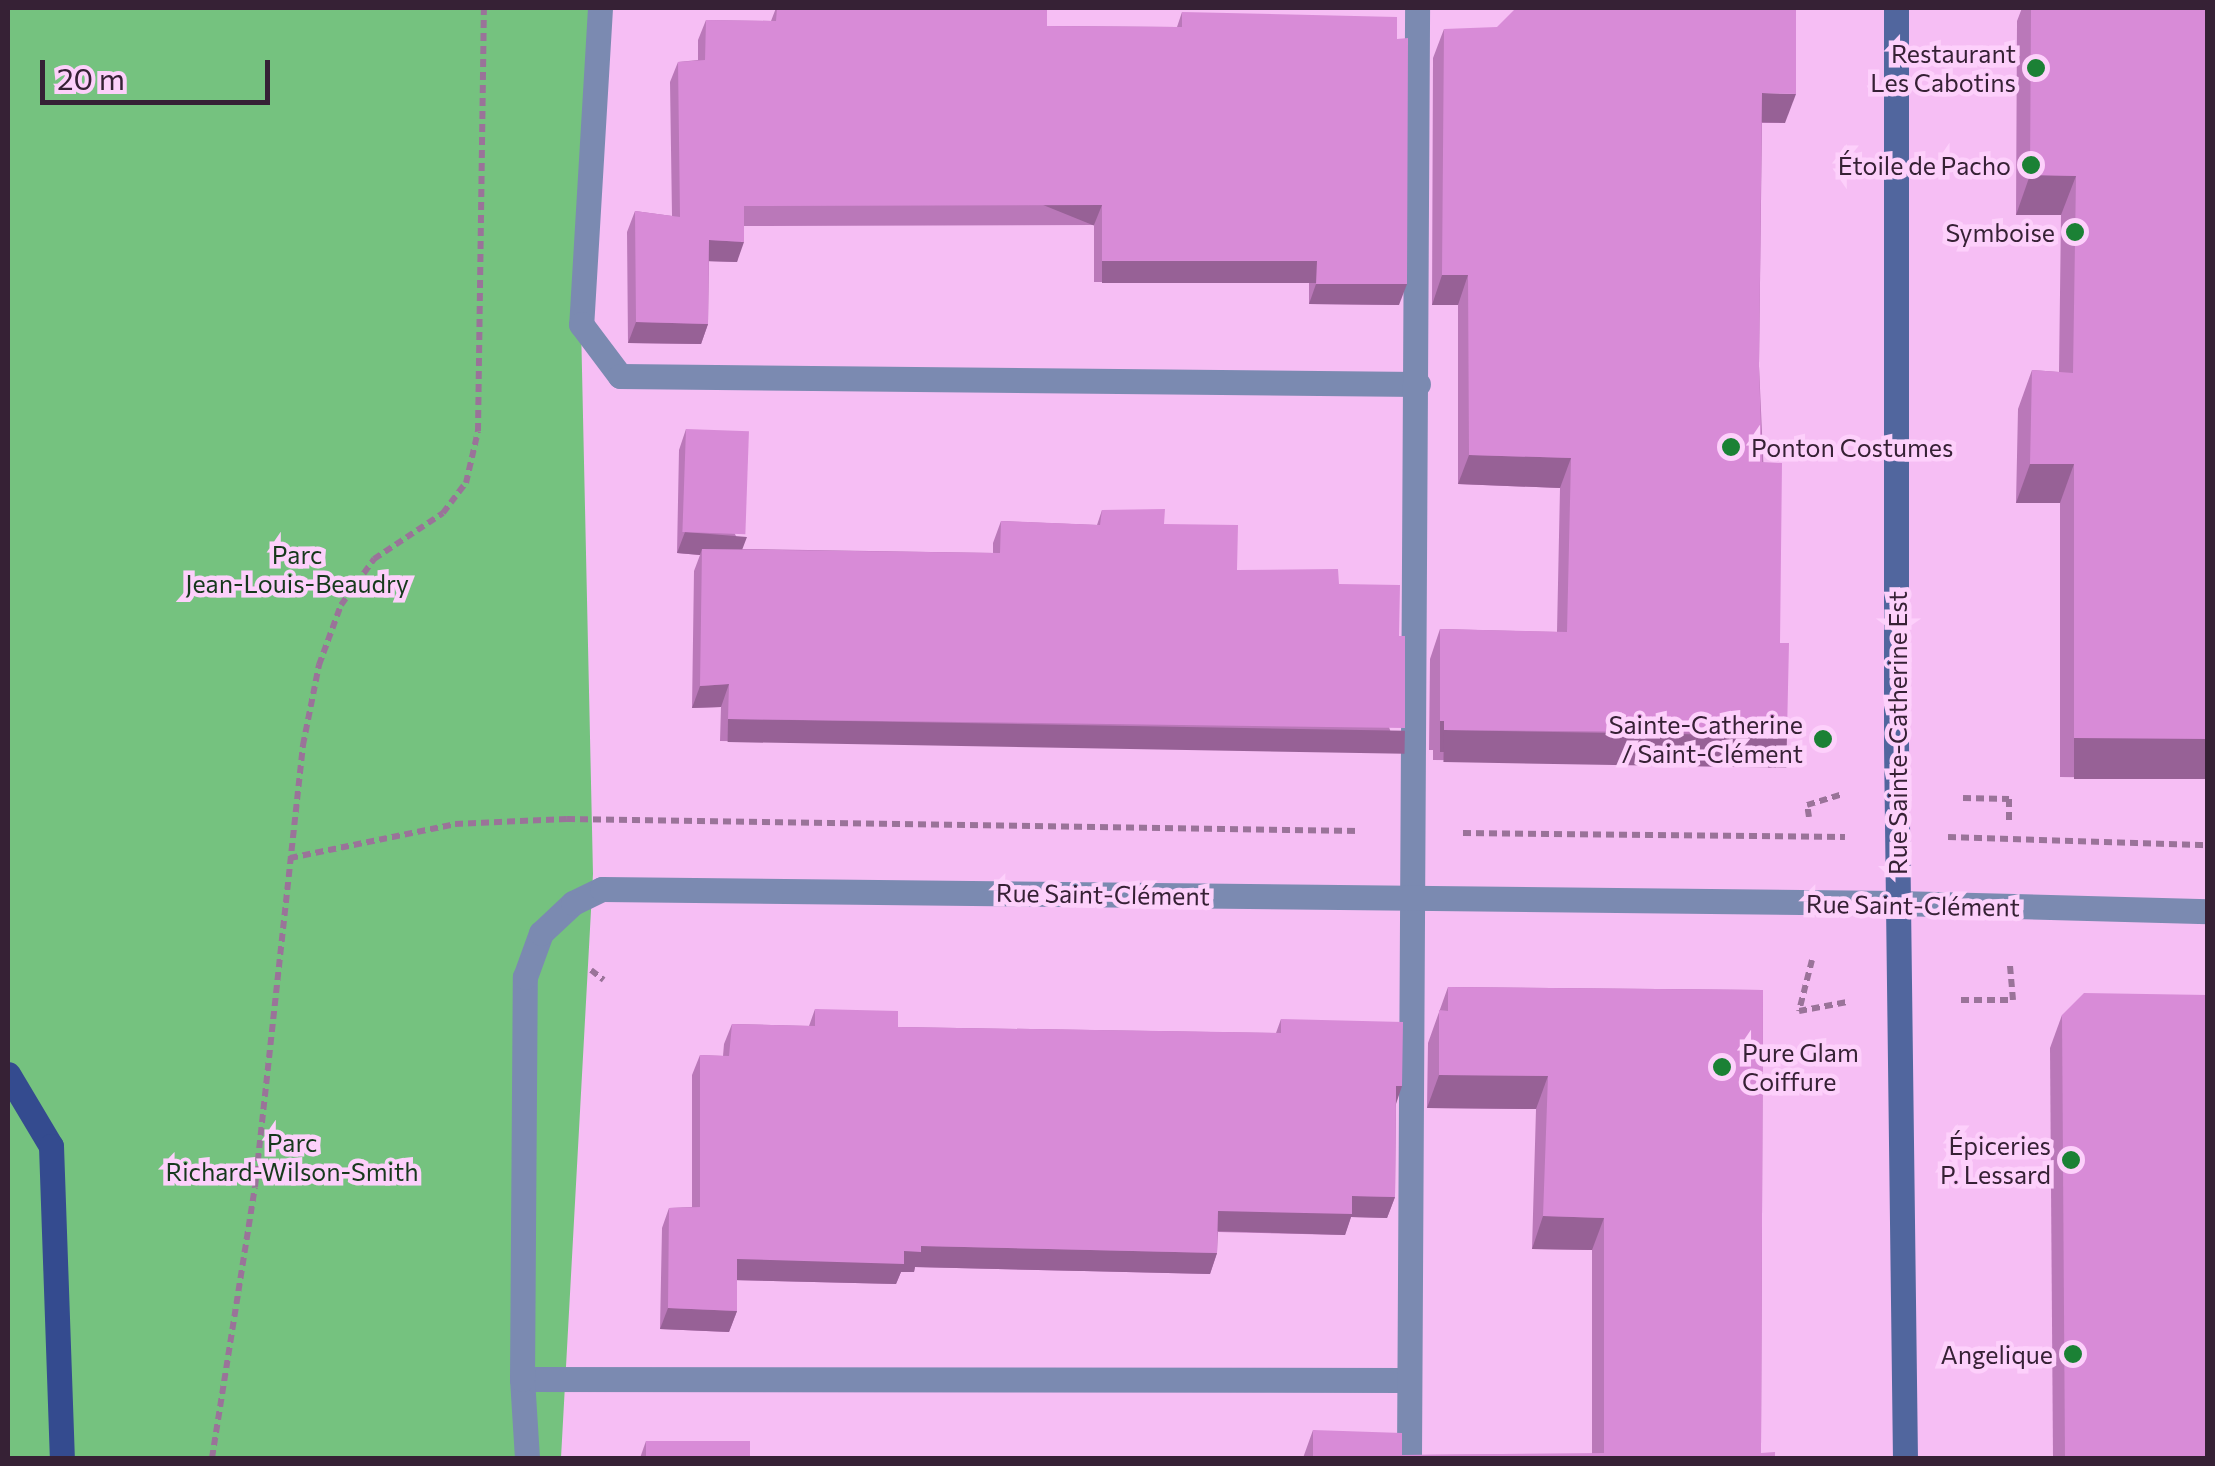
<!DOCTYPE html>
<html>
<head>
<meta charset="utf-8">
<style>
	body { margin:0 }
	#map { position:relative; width:2215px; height:1466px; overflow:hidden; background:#f6bef4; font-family:Commissioner,sans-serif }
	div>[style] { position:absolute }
	.green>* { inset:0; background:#75c27f }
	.path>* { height:6px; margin-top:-3px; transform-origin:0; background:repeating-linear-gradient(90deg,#9a7399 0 8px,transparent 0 13px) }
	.lane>* { height:25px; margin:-12.5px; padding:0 12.5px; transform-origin:12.5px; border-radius:12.5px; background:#7b8ab1 }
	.street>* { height:25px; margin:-12.5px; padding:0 12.5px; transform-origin:12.5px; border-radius:12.5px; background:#7b8ab1 }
	.secondary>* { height:25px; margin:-12.5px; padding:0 12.5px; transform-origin:12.5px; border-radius:12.5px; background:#51669e }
	.primary>* { height:25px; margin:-12.5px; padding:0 12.5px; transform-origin:12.5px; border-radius:12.5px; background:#344b8f }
	.wall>* { inset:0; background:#ba78b9 }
	.shaded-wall>* { inset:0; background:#976196; transform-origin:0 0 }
	.building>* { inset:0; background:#d88bd7; transform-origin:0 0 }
	.dots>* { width:28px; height:28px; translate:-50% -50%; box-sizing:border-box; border:5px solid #fdd0fb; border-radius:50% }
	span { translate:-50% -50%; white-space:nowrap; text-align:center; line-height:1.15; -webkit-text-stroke:9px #fdd0fb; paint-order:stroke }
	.poi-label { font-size:25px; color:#362135 }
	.right { translate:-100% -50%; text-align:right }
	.left { translate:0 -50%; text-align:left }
	.park-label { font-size:25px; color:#16391c }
	.street-label { font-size:25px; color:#362135 }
	.frame { position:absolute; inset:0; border:10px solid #362135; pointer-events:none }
	.scale { position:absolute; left:40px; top:60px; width:230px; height:45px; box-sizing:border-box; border:5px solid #362135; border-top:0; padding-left:12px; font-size:30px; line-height:35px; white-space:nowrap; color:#362135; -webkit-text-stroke:8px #fdd0fb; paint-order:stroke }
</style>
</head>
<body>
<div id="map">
	<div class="green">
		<div style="clip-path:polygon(8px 8px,600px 8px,581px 324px,593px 874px,561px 1458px,8px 1458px)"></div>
	</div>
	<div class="path">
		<div style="left:1963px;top:798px;width:46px;rotate:1.2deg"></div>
		<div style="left:2009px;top:799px;width:24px;rotate:90deg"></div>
		<div style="left:1809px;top:817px;width:12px;rotate:-99deg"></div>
		<div style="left:1807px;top:805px;width:37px;rotate:-17deg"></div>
		<div style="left:1463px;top:833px;width:382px;rotate:0.6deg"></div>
		<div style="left:1948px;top:837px;width:260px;rotate:1.8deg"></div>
		<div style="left:290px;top:858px;width:168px;rotate:-11.6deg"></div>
		<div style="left:455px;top:824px;width:112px;rotate:-2.6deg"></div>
		<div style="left:567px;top:819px;width:793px;rotate:0.87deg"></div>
		<div style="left:1812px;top:960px;width:53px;rotate:104.3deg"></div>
		<div style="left:1799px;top:1011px;width:49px;rotate:-10.6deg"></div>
		<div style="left:591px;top:970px;width:16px;rotate:38deg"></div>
		<div style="left:1961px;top:1000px;width:52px"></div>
		<div style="left:2013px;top:1000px;width:36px;rotate:-95deg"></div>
		<div style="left:212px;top:1458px;width:274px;rotate:-81deg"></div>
		<div style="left:255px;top:1187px;width:445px;rotate:-83.8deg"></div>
		<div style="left:303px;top:745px;width:82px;rotate:-78.7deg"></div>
		<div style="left:319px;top:665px;width:64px;rotate:-69.9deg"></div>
		<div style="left:341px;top:605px;width:57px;rotate:-54.3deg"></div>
		<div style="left:374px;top:559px;width:83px;rotate:-33.7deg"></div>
		<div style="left:443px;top:513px;width:38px;rotate:-53deg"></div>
		<div style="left:466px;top:483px;width:53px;rotate:-77deg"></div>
		<div style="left:478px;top:431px;width:423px;rotate:-89.2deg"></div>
	</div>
	<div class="lane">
		<div style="left:600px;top:8px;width:317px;rotate:93.4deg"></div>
		<div style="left:581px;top:324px;width:65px;rotate:53.1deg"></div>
		<div style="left:620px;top:376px;width:798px;rotate:0.57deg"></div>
		<div style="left:522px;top:1379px;width:885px;rotate:0.06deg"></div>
		<div style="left:1409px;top:1458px;width:1450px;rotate:-89.68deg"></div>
	</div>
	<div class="street">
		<div style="left:527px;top:1458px;width:79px;rotate:-93.6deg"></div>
		<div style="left:522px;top:1379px;width:402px;rotate:-89.6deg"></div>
		<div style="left:525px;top:977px;width:47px;rotate:-70deg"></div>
		<div style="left:541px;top:933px;width:44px;rotate:-43.2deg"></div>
		<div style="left:573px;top:903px;width:32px;rotate:-26deg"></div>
		<div style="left:602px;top:889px;width:1295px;rotate:0.62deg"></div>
		<div style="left:1897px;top:903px;width:311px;rotate:1.5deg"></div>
	</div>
	<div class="secondary">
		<div style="left:1896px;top:8px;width:736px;rotate:90deg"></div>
		<div style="left:1896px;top:744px;width:714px;rotate:89.28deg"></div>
	</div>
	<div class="primary">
		<div style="left:8px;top:1074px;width:84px;rotate:59.2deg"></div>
		<div style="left:51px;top:1146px;width:312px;rotate:88deg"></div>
	</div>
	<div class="wall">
		<div style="clip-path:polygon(776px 8px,954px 10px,955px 8px,1047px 8px,1047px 26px,1177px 27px,1182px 12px,1399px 305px,1309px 304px,1309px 282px,1094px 282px,1094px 225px,744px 226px,737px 262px,709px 261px,708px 324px,701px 344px,628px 343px,627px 232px,635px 211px,672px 216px,670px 82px,678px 62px,698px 60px,698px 40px,706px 20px,771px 21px)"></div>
		<div style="clip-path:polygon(2022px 8px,2208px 8px,2208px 779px,2060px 777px,2060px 503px,2016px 503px,2018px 409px,2032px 370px,2059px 372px,2061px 215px,2016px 215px,2017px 21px)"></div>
		<div style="clip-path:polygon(1444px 29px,1785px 123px,1762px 123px,1759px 366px,1777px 763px,1433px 760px,1433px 750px,1429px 750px,1430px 659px,1440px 629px,1557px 632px,1560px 488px,1458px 484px,1458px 305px,1432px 305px,1433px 58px)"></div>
		<div style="clip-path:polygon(686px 429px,742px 549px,993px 553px,993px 543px,1001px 521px,1097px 525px,1102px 510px,1164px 524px,1237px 570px,1339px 584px,1397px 750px,720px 741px,721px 707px,692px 708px,694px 571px,700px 555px,677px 553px,679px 450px)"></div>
		<div style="clip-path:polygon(1448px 987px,1763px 990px,1761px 1453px,1775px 1458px,1303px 1458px,1313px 1430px,1402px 1455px,1592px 1454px,1592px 1250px,1532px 1249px,1536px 1109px,1427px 1108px,1428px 1043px)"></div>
		<div style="clip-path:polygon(815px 1009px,898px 1027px,1276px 1033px,1281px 1019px,1396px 1104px,1395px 1197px,1387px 1218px,1351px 1217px,1345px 1235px,1218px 1232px,1217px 1253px,1210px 1274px,915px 1267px,914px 1272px,901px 1272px,896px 1284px,737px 1280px,737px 1311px,729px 1332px,660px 1329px,662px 1228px,669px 1208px,692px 1207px,692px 1075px,700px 1055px,723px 1056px,724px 1044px,732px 1024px,809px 1026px)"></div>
		<div style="clip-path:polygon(2062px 1015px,2208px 1458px,2053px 1458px,2050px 1048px)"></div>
		<div style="clip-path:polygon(646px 1441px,750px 1458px,640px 1458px)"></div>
	</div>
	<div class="shaded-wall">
		<div style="clip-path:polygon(1762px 93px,1796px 94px,1785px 123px,1752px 122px)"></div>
		<div style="clip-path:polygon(2030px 175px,2076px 176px,2061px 215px,2016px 215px)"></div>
		<div style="left:1102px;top:205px;width:22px;height:358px;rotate:112deg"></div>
		<div style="clip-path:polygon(709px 240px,744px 242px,737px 262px,701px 261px)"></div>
		<div style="left:1102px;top:261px;width:215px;height:22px"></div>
		<div style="clip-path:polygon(1442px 275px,1468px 275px,1458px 305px,1432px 305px)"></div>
		<div style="clip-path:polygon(1316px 284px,1407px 284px,1399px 305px,1309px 304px)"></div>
		<div style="clip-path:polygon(636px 322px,708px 324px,701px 344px,628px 343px)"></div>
		<div style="clip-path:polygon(1469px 455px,1571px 458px,1560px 488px,1458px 484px)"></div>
		<div style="clip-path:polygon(2030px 464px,2074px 464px,2060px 503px,2016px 503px)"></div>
		<div style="clip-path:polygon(685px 532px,747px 537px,739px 558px,702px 549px,700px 555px,677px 553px)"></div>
		<div style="clip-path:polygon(729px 684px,721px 707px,692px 708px,700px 686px)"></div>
		<div style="left:728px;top:719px;width:677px;height:23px;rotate:1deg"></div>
		<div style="left:1440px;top:721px;width:4px;height:31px"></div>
		<div style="left:1444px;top:730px;width:343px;height:32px;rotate:1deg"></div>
		<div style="left:2074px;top:738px;width:134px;height:41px"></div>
		<div style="clip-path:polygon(1439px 1075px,1548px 1076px,1536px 1109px,1427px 1108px)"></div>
		<div style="clip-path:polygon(1396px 1086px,1402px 1086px,1395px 1107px)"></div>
		<div style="clip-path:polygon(1352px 1196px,1395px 1197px,1387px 1218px,1351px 1217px,1345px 1235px,1211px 1231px,1218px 1211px)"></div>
		<div style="clip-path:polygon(1543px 1216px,1604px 1218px,1592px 1250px,1532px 1249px)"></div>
		<div style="clip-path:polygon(921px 1246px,1217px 1253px,1210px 1274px,915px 1267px,914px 1272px,901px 1272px,896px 1284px,729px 1280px,737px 1259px,904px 1251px)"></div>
		<div style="clip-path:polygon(668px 1308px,737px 1311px,729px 1332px,660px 1329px)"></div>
	</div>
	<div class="building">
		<div style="clip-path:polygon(777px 8px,956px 10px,956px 8px,1047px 8px,1047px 26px,1182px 27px,1182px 12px,1397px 17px,1397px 39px,1408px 38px,1407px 284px,1316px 284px,1317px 261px,1102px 261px,1102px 205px,744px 206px,744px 242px,709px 240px,708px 324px,636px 322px,635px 211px,680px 217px,678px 62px,705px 60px,706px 20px,776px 21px)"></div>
		<div style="clip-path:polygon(1516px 8px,1796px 8px,1796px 94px,1762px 93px,1759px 366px,1762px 462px,1782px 463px,1780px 643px,1789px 643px,1787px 733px,1444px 730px,1444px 721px,1440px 721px,1440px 629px,1567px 632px,1571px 458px,1469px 455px,1468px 275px,1442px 275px,1444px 29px,1497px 27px)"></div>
		<div style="clip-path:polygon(2031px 8px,2208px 8px,2208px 739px,2074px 738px,2074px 464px,2030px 464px,2032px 370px,2073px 373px,2076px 176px,2030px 175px)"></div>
		<div style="left:686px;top:429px;width:63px;height:103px;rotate:2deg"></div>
		<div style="clip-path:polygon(1165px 509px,1164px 524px,1238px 525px,1237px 570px,1338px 569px,1339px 584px,1400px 585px,1399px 636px,1405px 636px,1405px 728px,728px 719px,729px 684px,700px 686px,702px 549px,1000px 553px,1001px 521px,1100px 525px,1102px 510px)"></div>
		<div style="clip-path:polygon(1448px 987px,1763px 990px,1761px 1453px,1775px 1452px,1775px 1458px,1313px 1458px,1313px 1430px,1402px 1433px,1402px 1455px,1604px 1453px,1604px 1218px,1543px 1216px,1548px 1076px,1439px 1075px,1439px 1010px,1448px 1011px)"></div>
		<div style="clip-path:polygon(2084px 993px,2208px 995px,2208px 1458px,2065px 1458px,2062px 1015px)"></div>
		<div style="clip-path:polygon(815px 1009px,898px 1011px,898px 1027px,1281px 1033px,1281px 1019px,1403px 1022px,1402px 1086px,1396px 1086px,1395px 1197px,1352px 1196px,1352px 1214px,1218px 1211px,1217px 1253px,921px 1246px,921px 1252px,904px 1251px,904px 1264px,737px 1259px,737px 1311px,668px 1308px,669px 1208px,700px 1207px,700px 1055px,729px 1056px,732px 1024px,815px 1026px)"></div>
		<div style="left:646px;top:1441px;width:104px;height:17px"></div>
	</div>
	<div class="dots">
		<div style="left:2036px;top:68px;background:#1b8135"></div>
		<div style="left:2031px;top:165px;background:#1b8135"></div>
		<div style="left:2075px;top:232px;background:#1b8135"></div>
		<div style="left:1731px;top:447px;background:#1b8135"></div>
		<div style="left:1823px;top:739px;background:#1b8135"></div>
		<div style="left:1722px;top:1067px;background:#1b8135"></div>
		<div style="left:2071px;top:1160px;background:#1b8135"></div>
		<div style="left:2073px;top:1354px;background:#1b8135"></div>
	</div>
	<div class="poi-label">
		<span class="right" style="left:2016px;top:68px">Restaurant<br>Les Cabotins</span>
		<span class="right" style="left:2011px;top:165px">Étoile de Pacho</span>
		<span class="right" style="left:2055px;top:232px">Symboise</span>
		<span class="left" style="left:1751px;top:447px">Ponton Costumes</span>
		<span class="right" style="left:1803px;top:739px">Sainte-Catherine<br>/ Saint-Clément</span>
		<span class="left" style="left:1742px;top:1067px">Pure Glam<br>Coiffure</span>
		<span class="right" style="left:2051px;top:1160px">Épiceries<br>P. Lessard</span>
		<span class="right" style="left:2053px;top:1354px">Angelique</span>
	</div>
	<div class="park-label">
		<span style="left:297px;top:569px">Parc<br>Jean-Louis-Beaudry</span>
		<span style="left:292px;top:1157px">Parc<br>Richard-Wilson-Smith</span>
	</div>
	<div class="street-label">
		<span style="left:1897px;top:733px;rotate:-90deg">Rue Sainte-Catherine Est</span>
		<span style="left:1103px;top:894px;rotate:1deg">Rue Saint-Clément</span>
		<span style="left:1913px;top:905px;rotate:1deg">Rue Saint-Clément</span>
	</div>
	<div class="frame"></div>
	<div class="scale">20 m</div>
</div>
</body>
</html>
